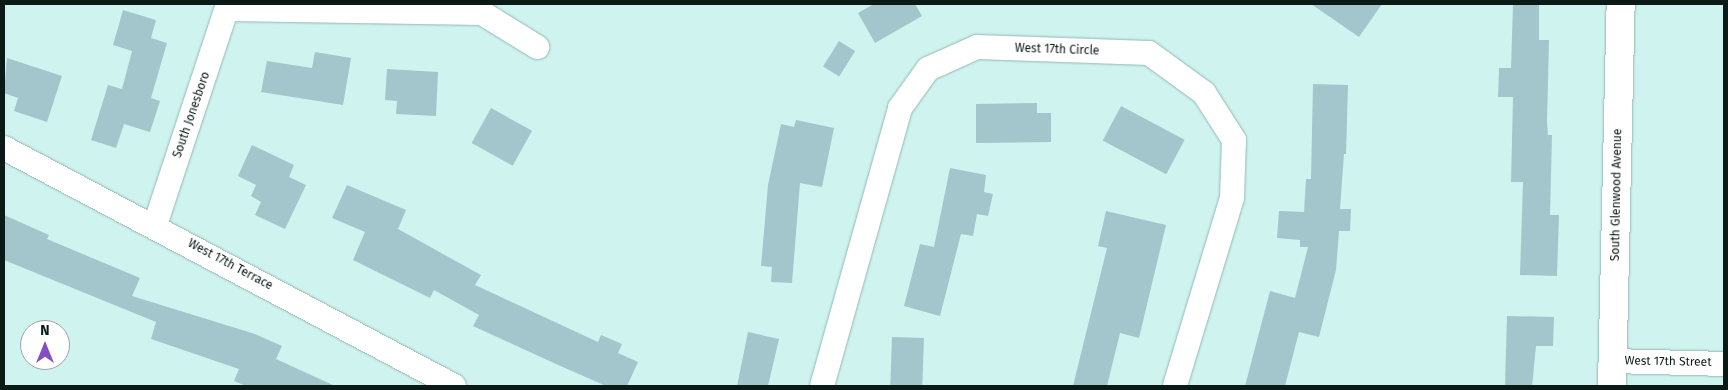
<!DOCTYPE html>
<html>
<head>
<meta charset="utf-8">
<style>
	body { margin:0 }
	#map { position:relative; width:1728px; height:390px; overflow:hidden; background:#cff4ef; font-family:"Fira Sans",sans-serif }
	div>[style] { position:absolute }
	.building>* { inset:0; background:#a2c6cc; transform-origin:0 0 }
	.roads { filter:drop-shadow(0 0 1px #94b7b3) drop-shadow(0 0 1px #94b7b3) }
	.street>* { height:24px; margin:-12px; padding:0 12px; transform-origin:12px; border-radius:12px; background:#fff }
	.secondary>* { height:28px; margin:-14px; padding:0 14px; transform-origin:14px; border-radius:14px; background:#fff }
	span { translate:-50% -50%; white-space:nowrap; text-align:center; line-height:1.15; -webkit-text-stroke:4px #fff; paint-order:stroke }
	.street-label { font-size:12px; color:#0b1917 }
	.frame { position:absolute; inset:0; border:5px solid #0b1917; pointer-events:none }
	.north { position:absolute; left:20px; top:320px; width:50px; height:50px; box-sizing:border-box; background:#fff; border:1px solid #9da3a2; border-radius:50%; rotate:0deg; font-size:14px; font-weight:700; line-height:20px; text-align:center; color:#0b1917 }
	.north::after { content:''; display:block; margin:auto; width:18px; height:22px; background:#844ec5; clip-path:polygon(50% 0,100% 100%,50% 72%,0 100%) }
</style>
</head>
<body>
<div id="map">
	<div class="building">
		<div style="clip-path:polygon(874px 4px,915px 4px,922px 16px,875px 43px,858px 13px)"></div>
		<div style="clip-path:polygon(1311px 4px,1382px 4px,1359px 37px)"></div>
		<div style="clip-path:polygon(1513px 4px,1539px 4px,1539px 40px,1549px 40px,1547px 122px,1548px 135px,1552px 135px,1550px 215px,1559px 215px,1557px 276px,1520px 275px,1523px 182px,1511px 182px,1513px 97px,1498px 97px,1499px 68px,1511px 68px)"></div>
		<div style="clip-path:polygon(123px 10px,156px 20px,151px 38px,167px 43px,151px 98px,160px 101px,150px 132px,124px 124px,116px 148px,91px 140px,108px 85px,122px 89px,132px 51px,113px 45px)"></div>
		<div style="left:839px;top:41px;width:19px;height:30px;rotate:32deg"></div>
		<div style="clip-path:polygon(315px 52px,351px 58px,343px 105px,261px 92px,267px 61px,312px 68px)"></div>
		<div style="clip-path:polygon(7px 58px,62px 76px,47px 122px,14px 111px,18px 98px,4px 93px)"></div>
		<div style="clip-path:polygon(387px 69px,438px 72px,436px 116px,396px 114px,397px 101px,385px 100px)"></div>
		<div style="clip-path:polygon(1313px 84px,1348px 85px,1346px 154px,1344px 154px,1340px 209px,1351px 209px,1350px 231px,1339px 231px,1336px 270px,1319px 337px,1299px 332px,1285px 386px,1245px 386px,1270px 291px,1295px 298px,1308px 247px,1300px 247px,1300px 240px,1277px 238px,1279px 211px,1304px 212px,1306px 179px,1311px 179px)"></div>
		<div style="clip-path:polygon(1037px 103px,1037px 113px,1051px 113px,1051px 142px,976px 143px,976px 104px)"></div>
		<div style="left:1121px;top:106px;width:72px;height:39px;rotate:28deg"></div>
		<div style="left:491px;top:108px;width:47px;height:40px;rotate:29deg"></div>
		<div style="clip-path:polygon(796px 120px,834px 128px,822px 187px,800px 183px,792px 283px,771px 282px,772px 267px,761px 266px,768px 185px,781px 124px,794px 127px)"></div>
		<div style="clip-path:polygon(252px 145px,294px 165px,289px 177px,306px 185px,285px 229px,255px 215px,261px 202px,251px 196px,256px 185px,238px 176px)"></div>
		<div style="clip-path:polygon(950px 168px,986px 175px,984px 192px,993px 194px,988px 216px,977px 214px,973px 236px,961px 234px,940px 316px,904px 306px,920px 244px,934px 247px)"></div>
		<div style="clip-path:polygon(347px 185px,406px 210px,398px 229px,481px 275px,475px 285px,598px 342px,601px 335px,622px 344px,618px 353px,638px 362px,627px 386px,606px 386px,556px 364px,473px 326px,479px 315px,434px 290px,430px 298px,353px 260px,365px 232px,332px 218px)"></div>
		<div style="clip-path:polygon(1106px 211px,1166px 225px,1139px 338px,1120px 333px,1107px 386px,1073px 386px,1107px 248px,1098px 246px)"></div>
		<div style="clip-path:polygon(4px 215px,49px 235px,47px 239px,140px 278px,132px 296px,255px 334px,282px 346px,276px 359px,335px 386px,246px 386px,234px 381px,239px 369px,151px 339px,156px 322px,4px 260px)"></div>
		<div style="clip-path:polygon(1507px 316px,1554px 317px,1553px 346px,1536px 346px,1532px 386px,1505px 386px)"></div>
		<div style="clip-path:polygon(748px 332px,779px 339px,768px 386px,737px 386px)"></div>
		<div style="left:892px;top:337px;width:32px;height:49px;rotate:2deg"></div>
	</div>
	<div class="roads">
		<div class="street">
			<div style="left:228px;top:9px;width:254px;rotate:0.9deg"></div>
			<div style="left:482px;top:13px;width:65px;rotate:31.7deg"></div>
			<div style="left:4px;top:148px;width:509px;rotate:27.87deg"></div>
			<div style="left:155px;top:225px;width:233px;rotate:-71.7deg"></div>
			<div style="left:1612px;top:361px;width:112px;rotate:1.5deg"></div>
			<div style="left:822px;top:386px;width:289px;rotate:-74.3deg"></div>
			<div style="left:900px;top:108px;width:48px;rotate:-54.3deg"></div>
			<div style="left:928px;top:69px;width:54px;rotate:-24.2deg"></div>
			<div style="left:977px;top:47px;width:172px;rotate:2deg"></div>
			<div style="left:1149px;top:53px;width:68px;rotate:36deg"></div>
			<div style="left:1204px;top:93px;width:56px;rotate:57.4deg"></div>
			<div style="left:1234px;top:140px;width:58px;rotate:92deg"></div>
			<div style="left:1232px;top:198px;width:196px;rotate:106.9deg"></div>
		</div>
		<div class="secondary">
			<div style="left:1612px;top:386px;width:382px;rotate:-88.7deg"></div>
		</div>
	</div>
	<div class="street-label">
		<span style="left:1057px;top:50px;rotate:2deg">West 17th Circle</span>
		<span style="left:192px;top:115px;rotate:-71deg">South Jonesboro</span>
		<span style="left:1617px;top:195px;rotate:-89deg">South Glenwood Avenue</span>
		<span style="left:230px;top:265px;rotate:28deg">West 17th Terrace</span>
		<span style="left:1668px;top:362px;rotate:1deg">West 17th Street</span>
	</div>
	<div class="frame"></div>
	<div class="north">N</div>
</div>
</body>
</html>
